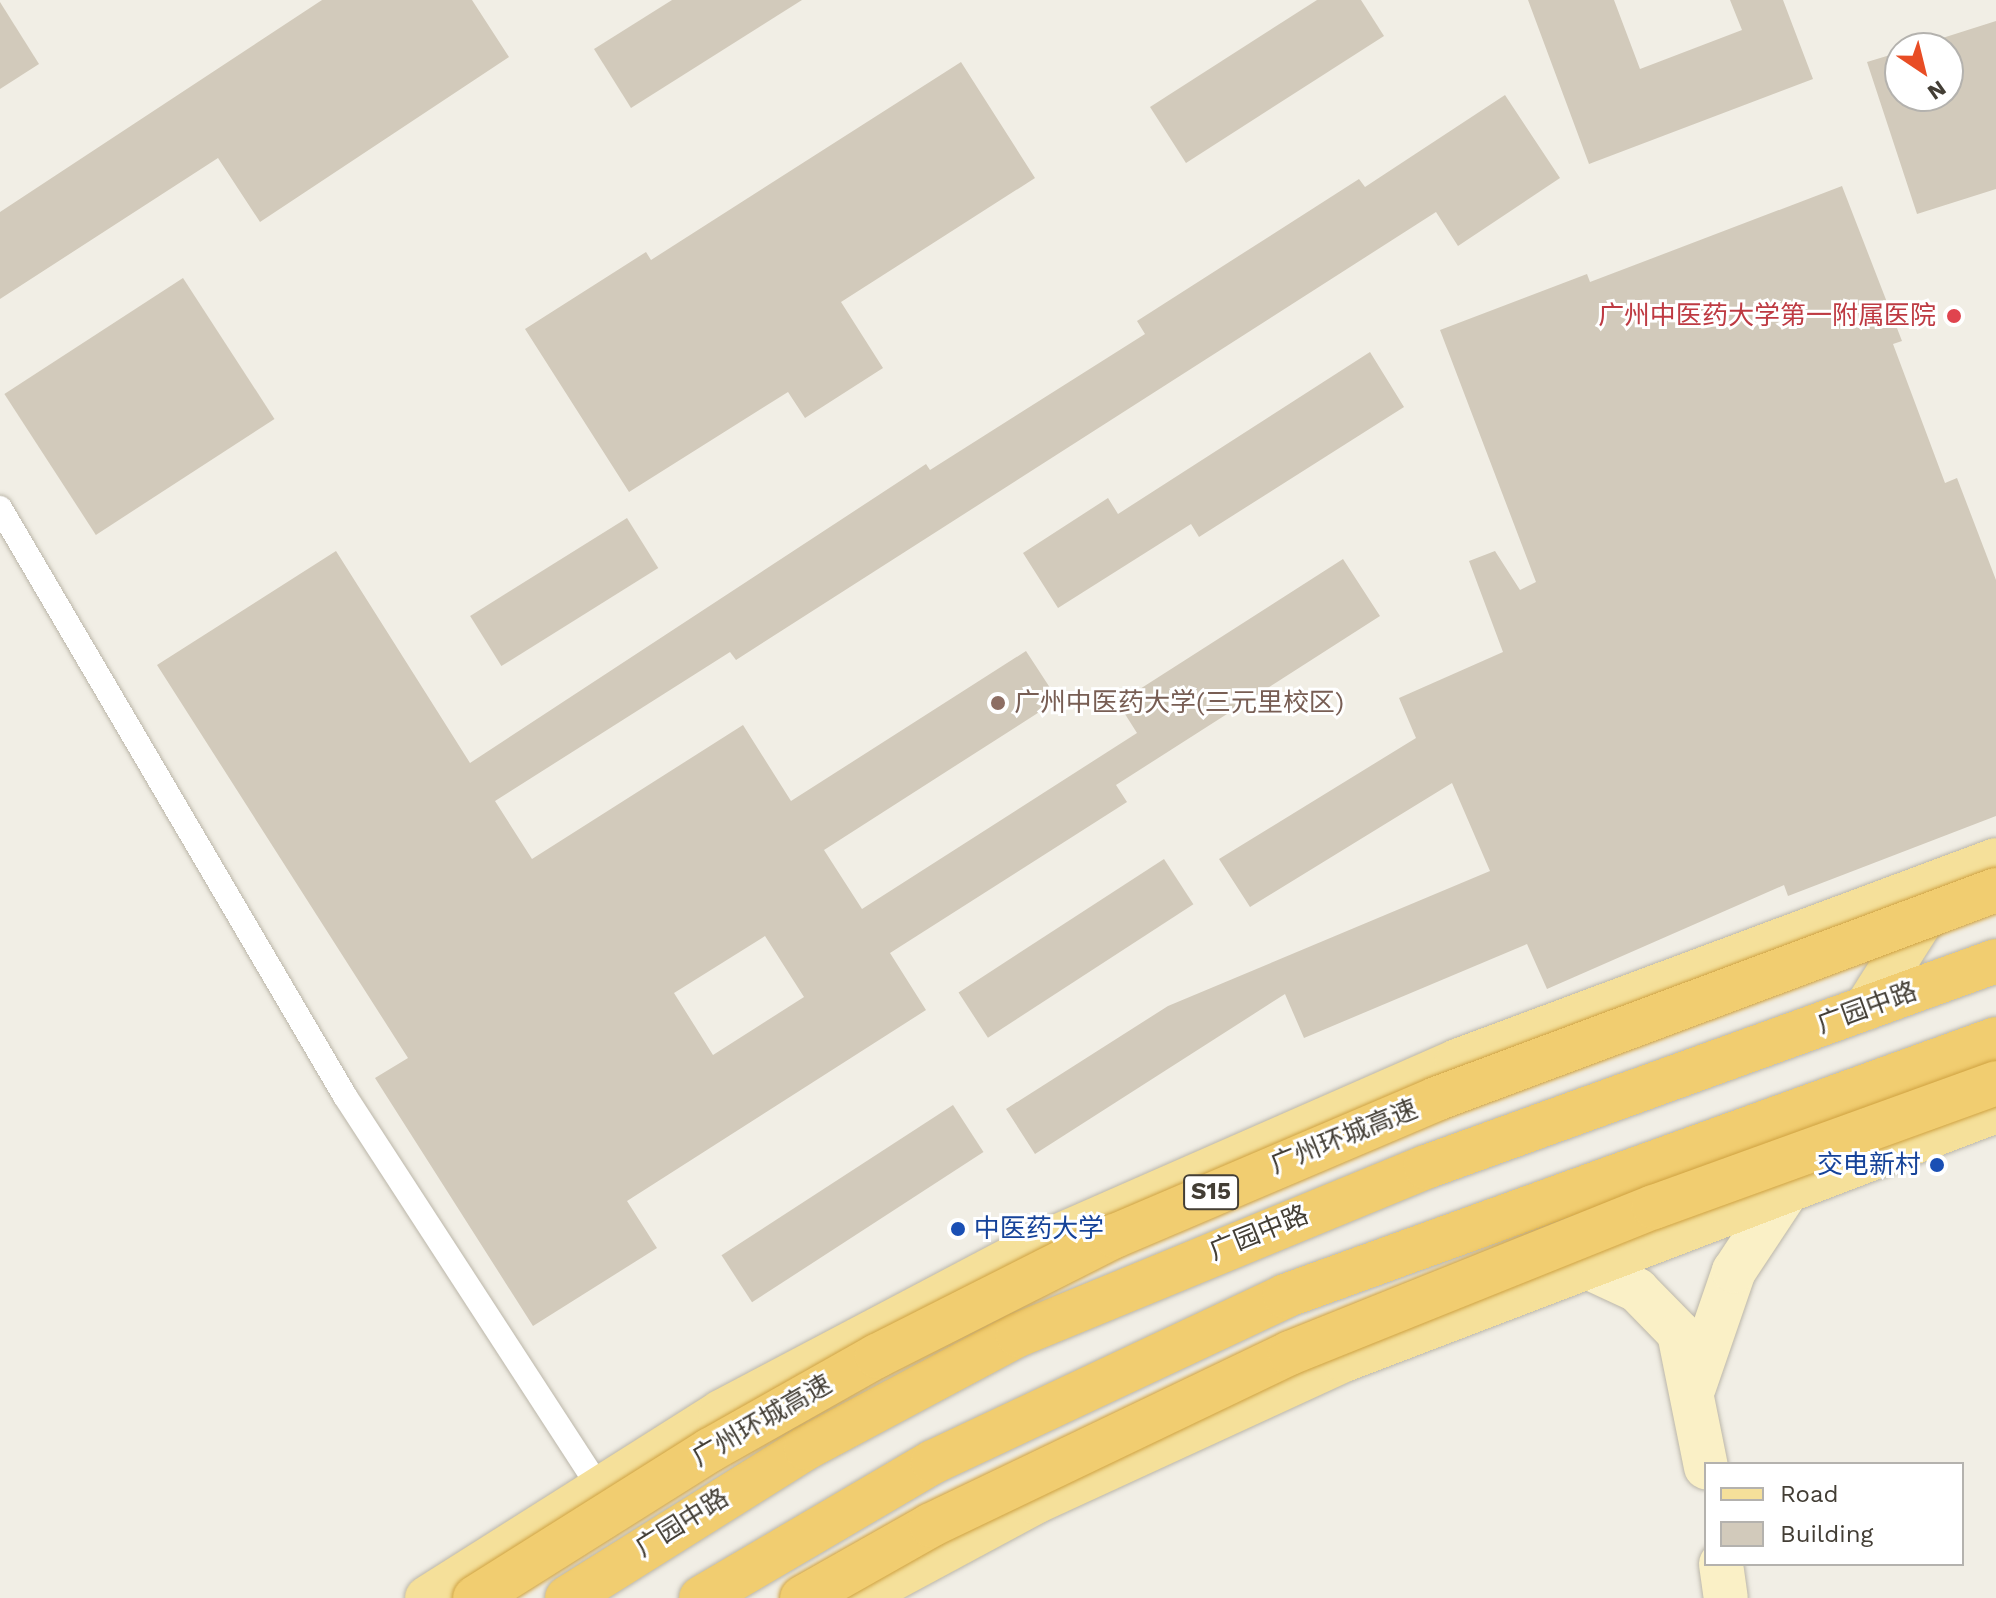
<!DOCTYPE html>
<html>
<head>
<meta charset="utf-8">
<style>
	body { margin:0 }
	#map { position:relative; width:1996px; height:1598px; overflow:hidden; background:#f1eee5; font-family:"Work Sans","Noto Sans SC",sans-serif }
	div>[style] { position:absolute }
	.building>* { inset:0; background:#d2cabb; transform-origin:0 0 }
	.roads { filter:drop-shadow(0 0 2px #bbb6a9) drop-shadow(0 0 2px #bbb6a9) }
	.lane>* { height:24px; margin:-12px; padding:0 12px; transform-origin:12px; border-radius:12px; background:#fff }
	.secondary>* { height:44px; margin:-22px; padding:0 22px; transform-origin:22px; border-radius:22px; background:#faf0c6 }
	.primary>* { height:44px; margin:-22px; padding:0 22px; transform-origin:22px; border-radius:22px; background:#f5e09a }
	.highway>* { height:44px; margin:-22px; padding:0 22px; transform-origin:22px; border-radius:22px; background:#f1cd70 }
	.bridges { filter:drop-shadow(0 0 2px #cfa241) drop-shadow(0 0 2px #cfa241) }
	.highway-bridge>* { height:44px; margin:-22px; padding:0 22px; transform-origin:22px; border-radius:22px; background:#f1cd70 }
	.dots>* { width:22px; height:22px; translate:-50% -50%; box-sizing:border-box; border:4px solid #fff; border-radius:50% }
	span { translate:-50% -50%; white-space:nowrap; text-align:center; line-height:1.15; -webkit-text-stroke:6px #fff; paint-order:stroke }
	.shield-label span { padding:2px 6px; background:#fff; border:2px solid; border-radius:6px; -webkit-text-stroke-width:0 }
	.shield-label { font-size:24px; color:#433e35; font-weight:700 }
	.health-label { font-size:26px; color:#be3a42 }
	.right { translate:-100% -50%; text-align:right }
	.education-label { font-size:26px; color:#785e54 }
	.left { translate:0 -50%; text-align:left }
	.street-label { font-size:26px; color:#433e35 }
	.transit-label { font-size:26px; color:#164399 }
	.legend { position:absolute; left:1704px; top:1462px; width:260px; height:104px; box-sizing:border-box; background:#fff; border:2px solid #b4b2ae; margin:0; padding:10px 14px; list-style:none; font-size:24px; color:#433e35 }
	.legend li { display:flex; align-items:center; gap:16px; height:40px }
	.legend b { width:40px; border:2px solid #b4b2ae }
	.north { position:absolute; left:1884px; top:32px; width:80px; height:80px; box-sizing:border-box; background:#fff; border:2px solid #b4b2ae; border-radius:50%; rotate:145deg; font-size:22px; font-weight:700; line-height:32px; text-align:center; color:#433e35 }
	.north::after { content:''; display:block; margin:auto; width:28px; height:36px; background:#e84d25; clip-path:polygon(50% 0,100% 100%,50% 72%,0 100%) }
</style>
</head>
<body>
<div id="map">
	<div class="building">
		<div style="clip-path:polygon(322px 0,472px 0,509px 57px,260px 222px,218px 158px,0 299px,0 212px)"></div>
		<div style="clip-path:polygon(672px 0,802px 0,631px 108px,594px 49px)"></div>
		<div style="clip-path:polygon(1317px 0,1361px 0,1384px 36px,1186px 163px,1150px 107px)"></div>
		<div style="clip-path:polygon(1528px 0,1614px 0,1640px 69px,1742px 30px,1730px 0,1783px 0,1813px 79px,1589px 164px)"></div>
		<div style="clip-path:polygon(0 2px,39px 64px,0 89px)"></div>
		<div style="clip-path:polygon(1996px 21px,1996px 189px,1917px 214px,1867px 62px,1900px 52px,1900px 96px,1948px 96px,1948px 48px,1911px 48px)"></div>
		<div style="clip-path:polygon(961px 62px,1035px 178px,841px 302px,883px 368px,805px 418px,788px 392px,629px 492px,525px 329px,646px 252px,651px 260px)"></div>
		<div style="clip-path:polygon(evenodd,1505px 95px,1560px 178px,1458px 246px,1436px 212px,736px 660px,730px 652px,495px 801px,532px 859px,743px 725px,791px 801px,1026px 651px,1058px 700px,824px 850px,862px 909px,1137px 733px,1118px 703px,1343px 559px,1380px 616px,1116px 785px,1127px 802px,890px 953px,926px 1010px,627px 1201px,657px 1248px,533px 1326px,375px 1078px,408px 1058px,157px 665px,336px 551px,470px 763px,926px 464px,930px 470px,1145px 334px,1137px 321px,1359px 179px,1365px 187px,1505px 95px,765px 936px,804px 997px,713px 1055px,674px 993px,765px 936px)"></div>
		<div style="clip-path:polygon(1842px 186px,1902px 341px,1893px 344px,1945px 483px,1957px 478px,1996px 580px,1996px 816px,1788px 896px,1784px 885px,1547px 989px,1527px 944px,1304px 1038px,1285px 994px,1035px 1154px,1006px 1109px,1168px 1006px,1490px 871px,1452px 783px,1250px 907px,1219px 859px,1416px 738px,1399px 698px,1503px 652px,1469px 561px,1495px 551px,1520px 590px,1536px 582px,1440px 330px,1587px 274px,1590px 282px)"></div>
		<div style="left:183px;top:278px;width:168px;height:213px;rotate:57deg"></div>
		<div style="clip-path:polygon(1370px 352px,1404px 407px,1199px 537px,1191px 524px,1058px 608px,1023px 553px,1108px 498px,1118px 514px)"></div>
		<div style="left:627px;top:518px;width:59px;height:185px;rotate:58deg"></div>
		<div style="left:1164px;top:859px;width:54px;height:245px;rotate:57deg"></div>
		<div style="left:953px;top:1105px;width:56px;height:276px;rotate:57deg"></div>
	</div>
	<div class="roads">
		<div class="lane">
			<div style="left:0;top:508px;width:682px;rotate:59.6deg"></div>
			<div style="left:345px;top:1096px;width:464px;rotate:57deg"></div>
		</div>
		<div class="secondary">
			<div style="left:1583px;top:1265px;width:60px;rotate:24.8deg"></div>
			<div style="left:1637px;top:1290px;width:60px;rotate:45.7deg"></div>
			<div style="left:1679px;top:1333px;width:137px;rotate:78.6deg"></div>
			<div style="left:1694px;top:1387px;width:123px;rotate:-71deg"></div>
			<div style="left:1734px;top:1271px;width:100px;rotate:-56.5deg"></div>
			<div style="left:1721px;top:1564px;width:34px;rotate:82deg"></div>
		</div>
		<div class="primary">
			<div style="left:1866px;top:1008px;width:133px;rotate:-57.6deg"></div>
			<div style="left:427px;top:1598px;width:348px;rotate:-32.3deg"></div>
			<div style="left:721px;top:1412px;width:358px;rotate:-27.8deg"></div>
			<div style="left:1038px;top:1245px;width:458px;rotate:-23.7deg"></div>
			<div style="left:1457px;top:1061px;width:575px;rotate:-20.45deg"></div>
			<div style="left:857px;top:1598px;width:202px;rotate:-28.3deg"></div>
			<div style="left:1035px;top:1502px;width:340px;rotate:-24.7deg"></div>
			<div style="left:1344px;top:1360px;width:698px;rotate:-20.9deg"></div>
		</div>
		<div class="highway">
			<div style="left:567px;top:1598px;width:282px;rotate:-32.1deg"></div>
			<div style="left:806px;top:1448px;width:240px;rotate:-28.1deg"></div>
			<div style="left:1018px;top:1335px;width:441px;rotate:-22.4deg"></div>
			<div style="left:1426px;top:1167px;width:606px;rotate:-19.87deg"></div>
			<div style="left:701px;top:1598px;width:269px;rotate:-30.4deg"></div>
			<div style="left:933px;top:1462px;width:389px;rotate:-25.2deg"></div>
			<div style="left:1285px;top:1296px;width:756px;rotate:-19.87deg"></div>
		</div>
	</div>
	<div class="bridges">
		<div class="highway-bridge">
			<div style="left:475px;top:1598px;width:278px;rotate:-32.2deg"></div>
			<div style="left:710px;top:1450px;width:192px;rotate:-29.4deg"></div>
			<div style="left:877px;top:1356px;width:267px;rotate:-26.8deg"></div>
			<div style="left:1115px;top:1236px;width:349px;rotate:-23.1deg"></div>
			<div style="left:1436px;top:1099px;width:598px;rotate:-20.47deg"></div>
			<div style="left:802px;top:1598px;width:148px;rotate:-29.5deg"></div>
			<div style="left:931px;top:1525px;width:398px;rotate:-25.6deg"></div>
			<div style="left:1290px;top:1353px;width:392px;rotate:-21.9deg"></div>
			<div style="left:1654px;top:1207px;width:364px;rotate:-19.9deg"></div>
		</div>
	</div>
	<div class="dots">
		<div style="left:1954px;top:316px;background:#e0444e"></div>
		<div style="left:998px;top:703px;background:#8d6e63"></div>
		<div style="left:1937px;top:1165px;background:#1a4fb4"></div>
		<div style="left:958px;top:1229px;background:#1a4fb4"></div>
	</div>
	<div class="shield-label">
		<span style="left:1211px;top:1192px">S15</span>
	</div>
	<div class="health-label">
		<span class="right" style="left:1936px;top:316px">广州中医药大学第一附属医院</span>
	</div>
	<div class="education-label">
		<span class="left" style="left:1014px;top:703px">广州中医药大学(三元里校区)</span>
	</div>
	<div class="street-label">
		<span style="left:1867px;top:1008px;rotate:-20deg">广园中路</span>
		<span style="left:1344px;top:1137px;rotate:-22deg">广州环城高速</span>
		<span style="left:1259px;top:1233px;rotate:-22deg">广园中路</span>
		<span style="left:762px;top:1421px;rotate:-30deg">广州环城高速</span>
		<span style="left:682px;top:1523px;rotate:-32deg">广园中路</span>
	</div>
	<div class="transit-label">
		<span class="right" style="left:1921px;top:1165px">交电新村</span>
		<span class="left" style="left:974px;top:1229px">中医药大学</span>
	</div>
	<ul class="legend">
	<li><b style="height:10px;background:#f5e09a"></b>Road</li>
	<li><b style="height:22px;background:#d2cabb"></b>Building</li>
	</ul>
	<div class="north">N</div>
</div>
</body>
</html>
